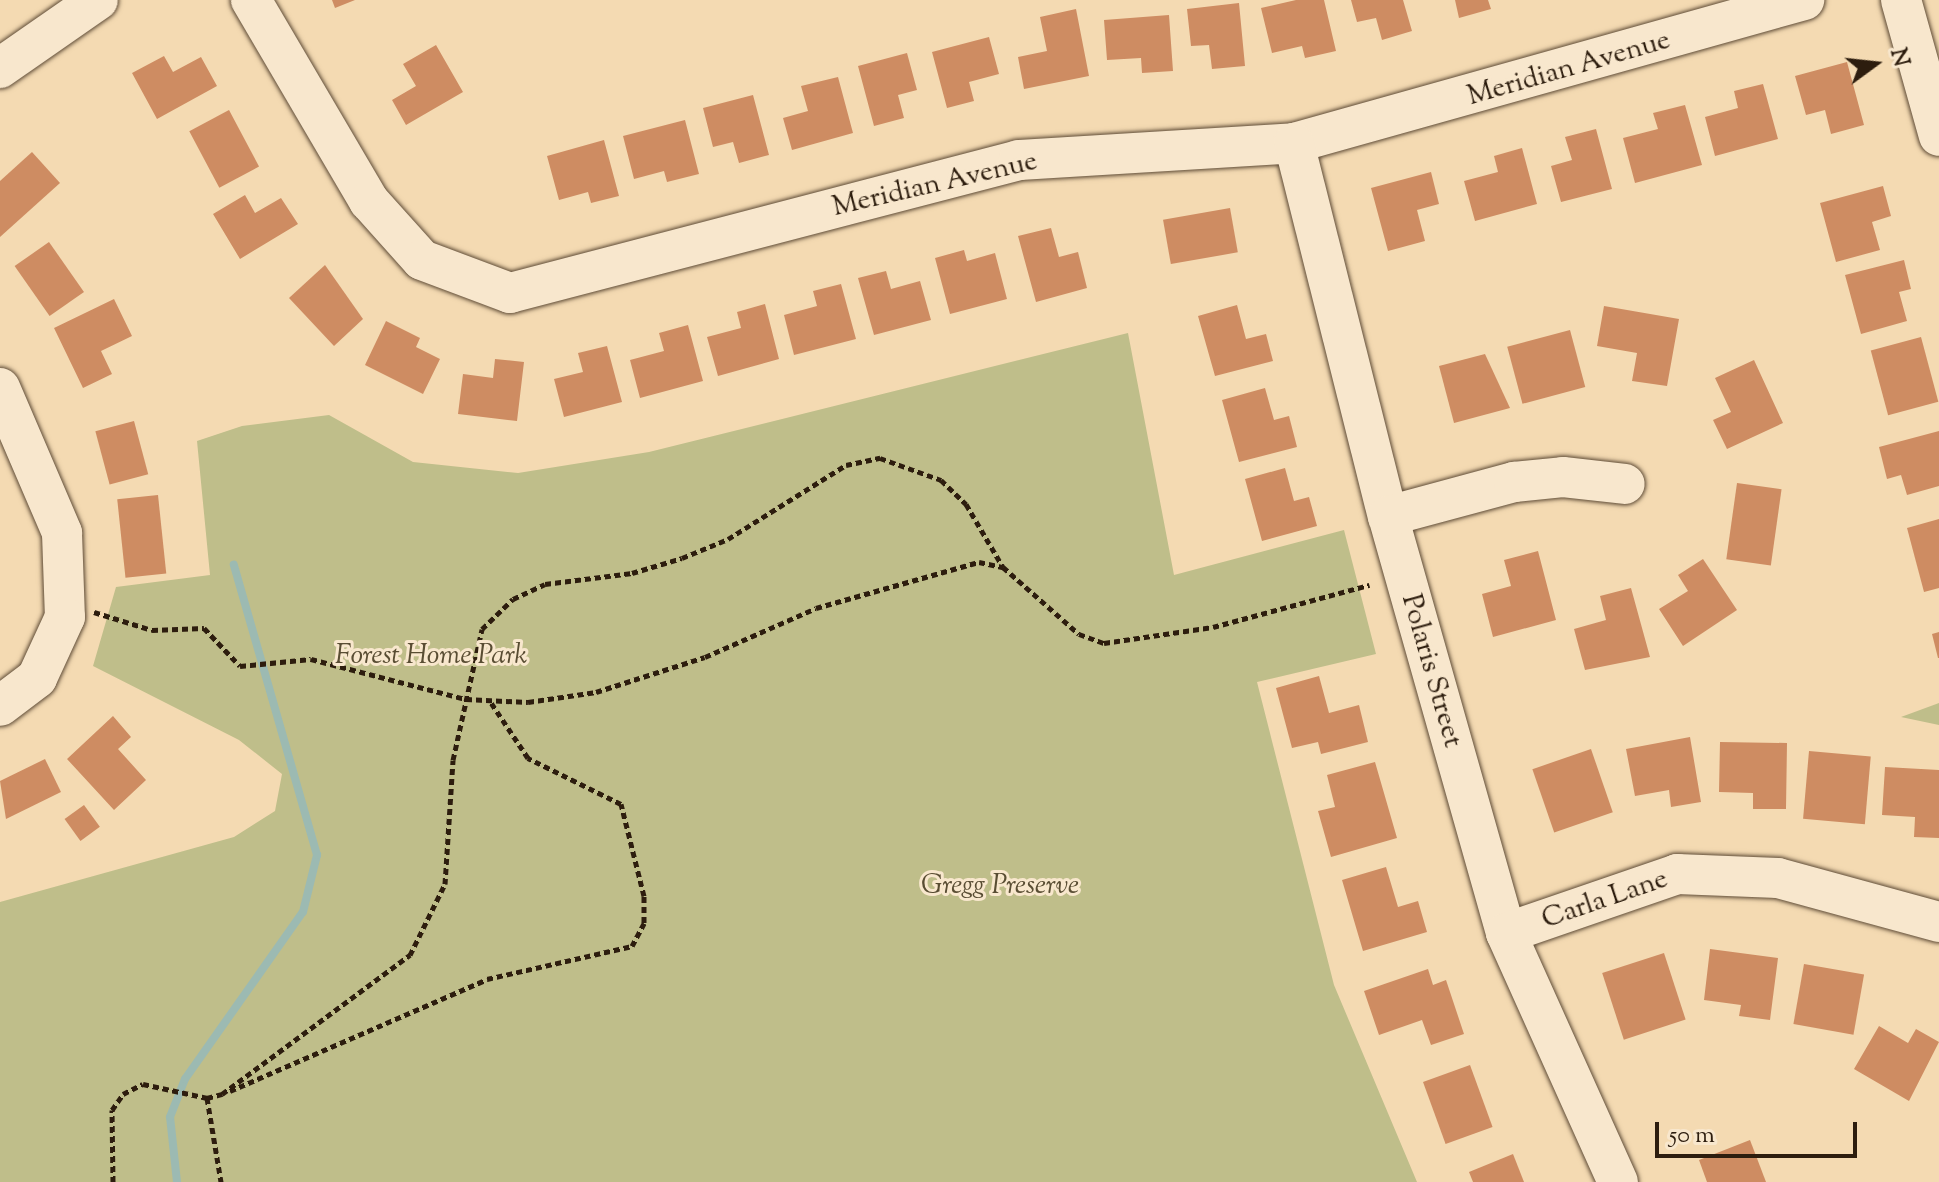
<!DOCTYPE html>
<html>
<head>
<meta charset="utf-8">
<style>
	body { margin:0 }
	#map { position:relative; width:1939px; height:1182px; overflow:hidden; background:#f4dab2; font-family:"Sorts Mill Goudy",serif }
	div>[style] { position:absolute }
	.green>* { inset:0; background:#bfbe8a }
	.stream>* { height:8px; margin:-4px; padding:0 4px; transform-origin:4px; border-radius:4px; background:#9cbab2 }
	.building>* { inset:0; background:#ce8c62; transform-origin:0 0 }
	.path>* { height:5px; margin-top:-2.5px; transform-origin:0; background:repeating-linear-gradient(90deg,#2d1d0e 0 6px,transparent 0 10px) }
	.roads { filter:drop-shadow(0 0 2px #5f4c37) drop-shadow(0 0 2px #5f4c37) }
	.minor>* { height:40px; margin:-20px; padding:0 20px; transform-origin:20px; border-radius:20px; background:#f8e7cd }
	span { translate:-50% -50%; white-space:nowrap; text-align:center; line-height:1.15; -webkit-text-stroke:6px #f8e7cd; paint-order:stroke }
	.street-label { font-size:28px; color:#2d1d0e }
	.park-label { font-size:28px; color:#594d33; font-style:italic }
	.north { position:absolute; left:1835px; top:24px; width:80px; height:80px; -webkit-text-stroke:6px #f8e7cd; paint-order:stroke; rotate:75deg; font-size:22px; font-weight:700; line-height:32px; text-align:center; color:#2d1d0e }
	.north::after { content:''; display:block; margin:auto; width:28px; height:36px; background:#2d1d0e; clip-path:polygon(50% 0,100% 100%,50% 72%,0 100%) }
	.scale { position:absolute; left:1655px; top:1122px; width:202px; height:36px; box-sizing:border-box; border:4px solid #2d1d0e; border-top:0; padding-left:10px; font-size:24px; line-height:28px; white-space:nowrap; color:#2d1d0e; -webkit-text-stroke:6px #f8e7cd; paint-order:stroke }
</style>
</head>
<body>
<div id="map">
	<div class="green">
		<div style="clip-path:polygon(1128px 333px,1174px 575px,1344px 530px,1376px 654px,1257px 682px,1334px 985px,1417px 1182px,0 1182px,0 902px,234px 837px,275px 811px,282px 774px,239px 740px,93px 666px,116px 587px,210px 575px,197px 441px,242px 426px,329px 415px,413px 462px,518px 473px,649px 452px)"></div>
		<div style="clip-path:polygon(1939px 703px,1939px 725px,1901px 717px)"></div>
	</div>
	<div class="stream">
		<div style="left:177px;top:1182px;width:65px;rotate:-96.1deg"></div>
		<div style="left:170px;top:1117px;width:41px;rotate:-68.5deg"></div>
		<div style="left:185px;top:1079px;width:204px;rotate:-54.8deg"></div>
		<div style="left:303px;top:912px;width:59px;rotate:-76.2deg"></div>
		<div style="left:317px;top:855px;width:302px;rotate:-106deg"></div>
	</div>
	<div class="building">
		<div style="clip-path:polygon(332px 0,355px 0,335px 8px)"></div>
		<div style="clip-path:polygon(1296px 0,1324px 0,1336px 51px,1305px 58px,1302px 46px,1272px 53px,1261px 8px)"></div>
		<div style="clip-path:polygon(1351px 0,1403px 0,1412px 31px,1382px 40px,1376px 18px,1357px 22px)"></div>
		<div style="clip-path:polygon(1455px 0,1488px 0,1491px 9px,1459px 18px)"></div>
		<div style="clip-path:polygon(1239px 3px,1245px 66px,1212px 69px,1209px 45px,1191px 46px,1187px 9px)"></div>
		<div style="clip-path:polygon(1076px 9px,1089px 76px,1024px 89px,1018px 57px,1047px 51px,1040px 17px)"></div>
		<div style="clip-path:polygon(1169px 15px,1173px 71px,1142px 73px,1141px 58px,1107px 60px,1104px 20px)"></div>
		<div style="clip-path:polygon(989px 37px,999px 74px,969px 82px,974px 101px,947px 108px,932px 52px)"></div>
		<div style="clip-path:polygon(436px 45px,463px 92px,406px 125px,392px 100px,416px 86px,403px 64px)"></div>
		<div style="clip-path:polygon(907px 53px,917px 90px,898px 95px,904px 118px,874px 126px,858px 66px)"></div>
		<div style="clip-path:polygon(164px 56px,173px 72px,201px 57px,217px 86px,157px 119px,132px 73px)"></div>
		<div style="clip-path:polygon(1847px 62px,1864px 125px,1831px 134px,1825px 110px,1806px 115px,1795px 76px)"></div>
		<div style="clip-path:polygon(838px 77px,853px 133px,792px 150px,783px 118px,808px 111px,801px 86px)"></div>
		<div style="clip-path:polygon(1763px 84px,1778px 139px,1715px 156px,1705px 117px,1738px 108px,1734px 91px)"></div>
		<div style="clip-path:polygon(753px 95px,769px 155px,739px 163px,733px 142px,713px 147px,703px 108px)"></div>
		<div style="clip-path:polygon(1685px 105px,1702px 165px,1635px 183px,1623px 138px,1658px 129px,1653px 113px)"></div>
		<div style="left:229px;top:110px;width:64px;height:45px;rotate:62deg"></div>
		<div style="clip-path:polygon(685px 120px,699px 174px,667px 182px,664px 171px,634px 179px,623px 136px)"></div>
		<div style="clip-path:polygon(1596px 129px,1612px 189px,1561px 202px,1551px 166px,1572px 160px,1565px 137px)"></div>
		<div style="clip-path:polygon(604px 140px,619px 196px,591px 203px,588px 192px,559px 200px,547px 156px)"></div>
		<div style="clip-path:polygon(1522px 148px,1537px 204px,1475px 221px,1464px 181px,1498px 172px,1494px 156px)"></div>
		<div style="clip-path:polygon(32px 152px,60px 183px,0 237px,0 181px)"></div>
		<div style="clip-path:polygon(1431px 172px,1439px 204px,1417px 210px,1425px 241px,1388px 251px,1371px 188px)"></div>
		<div style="clip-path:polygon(1883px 186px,1891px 216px,1872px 222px,1880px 250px,1836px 262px,1820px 203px)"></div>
		<div style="clip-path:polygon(245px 195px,255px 213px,281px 198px,298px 224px,240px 259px,213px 214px)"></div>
		<div style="left:1230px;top:208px;width:45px;height:68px;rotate:80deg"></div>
		<div style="clip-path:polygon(1051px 228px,1059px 257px,1078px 252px,1087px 288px,1036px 302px,1018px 236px)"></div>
		<div style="left:49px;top:242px;width:61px;height:42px;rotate:55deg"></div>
		<div style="clip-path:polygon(964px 250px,967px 261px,995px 253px,1007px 299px,950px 314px,935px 258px)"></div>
		<div style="clip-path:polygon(1904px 260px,1911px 289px,1899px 292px,1907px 321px,1861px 334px,1845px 275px)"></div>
		<div style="clip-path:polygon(325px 265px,363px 319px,334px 346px,289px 298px)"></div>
		<div style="clip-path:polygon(886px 271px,891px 289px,920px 281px,931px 320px,874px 335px,858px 278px)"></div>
		<div style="clip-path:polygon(841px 284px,856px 339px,794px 355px,784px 315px,817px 306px,813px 291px)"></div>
		<div style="clip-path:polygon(114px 299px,132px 336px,101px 351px,112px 374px,83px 388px,54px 328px)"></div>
		<div style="clip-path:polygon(765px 304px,779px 359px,718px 376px,707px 337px,741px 328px,737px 312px)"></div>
		<div style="clip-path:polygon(1237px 305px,1246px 339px,1266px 334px,1273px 361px,1215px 376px,1198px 316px)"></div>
		<div style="clip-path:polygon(1604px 306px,1679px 319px,1667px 386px,1632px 381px,1637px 353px,1597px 346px)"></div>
		<div style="clip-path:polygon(386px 321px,420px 338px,416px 347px,440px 359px,423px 394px,365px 365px)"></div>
		<div style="clip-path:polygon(688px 325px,703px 381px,640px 398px,630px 360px,664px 351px,659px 333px)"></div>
		<div style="left:1570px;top:330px;width:59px;height:65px;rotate:75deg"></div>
		<div style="left:1921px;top:337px;width:67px;height:52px;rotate:75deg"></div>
		<div style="clip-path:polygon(607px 346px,622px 402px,564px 417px,554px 379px,583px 372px,578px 353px)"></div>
		<div style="clip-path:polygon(1485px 354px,1510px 408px,1454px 423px,1439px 366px)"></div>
		<div style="clip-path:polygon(495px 359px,524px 362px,517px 421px,458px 414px,463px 374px,493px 378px)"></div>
		<div style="clip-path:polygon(1754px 360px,1783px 423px,1727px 449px,1713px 420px,1731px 412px,1715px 378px)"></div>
		<div style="clip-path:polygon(1265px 388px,1274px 420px,1289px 416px,1297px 447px,1239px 462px,1222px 400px)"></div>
		<div style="left:134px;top:421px;width:55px;height:40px;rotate:75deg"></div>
		<div style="clip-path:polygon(1939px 431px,1939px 486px,1907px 495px,1901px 475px,1887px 479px,1879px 447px)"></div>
		<div style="clip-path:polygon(1285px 468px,1294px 501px,1309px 497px,1317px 526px,1262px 541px,1245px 479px)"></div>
		<div style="left:1737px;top:483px;width:45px;height:77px;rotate:8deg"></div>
		<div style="left:158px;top:495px;width:79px;height:41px;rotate:84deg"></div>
		<div style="clip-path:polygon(1939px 519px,1939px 588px,1924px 592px,1907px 528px)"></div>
		<div style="clip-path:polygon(1538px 551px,1556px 620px,1493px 637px,1482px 594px,1511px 586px,1504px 560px)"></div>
		<div style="clip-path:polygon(1703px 559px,1737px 610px,1683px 646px,1659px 609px,1688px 591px,1678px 575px)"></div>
		<div style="clip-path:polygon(1631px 588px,1650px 657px,1585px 670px,1574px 629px,1606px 620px,1600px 596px)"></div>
		<div style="clip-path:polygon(1939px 632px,1939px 658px,1938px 658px,1932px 634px)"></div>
		<div style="clip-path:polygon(1319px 676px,1329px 713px,1359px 705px,1368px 742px,1321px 754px,1318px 742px,1292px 748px,1276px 688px)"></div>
		<div style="clip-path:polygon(113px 716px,131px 737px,118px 749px,146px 780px,114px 810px,67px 759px)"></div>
		<div style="clip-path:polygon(1690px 737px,1701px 802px,1671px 807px,1669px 790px,1635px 796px,1626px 749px)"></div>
		<div style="clip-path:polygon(1720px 742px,1787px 743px,1786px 809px,1753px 809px,1753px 793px,1719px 792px)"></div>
		<div style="left:1591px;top:749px;width:67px;height:62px;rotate:71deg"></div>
		<div style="left:1809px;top:751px;width:62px;height:68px;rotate:5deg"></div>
		<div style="clip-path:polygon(45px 759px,61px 792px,6px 819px,0 781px)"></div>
		<div style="clip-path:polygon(1375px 762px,1397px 838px,1331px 857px,1318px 811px,1335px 807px,1327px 775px)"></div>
		<div style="clip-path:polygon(1885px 767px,1939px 770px,1939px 838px,1914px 837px,1915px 817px,1882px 815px)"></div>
		<div style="left:84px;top:805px;width:27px;height:24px;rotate:54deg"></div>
		<div style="clip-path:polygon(1386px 867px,1398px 907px,1418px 901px,1427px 932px,1363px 951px,1342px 880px)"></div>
		<div style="clip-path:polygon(1710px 949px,1778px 958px,1770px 1020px,1739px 1016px,1741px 1005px,1704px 1000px)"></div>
		<div style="left:1664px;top:953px;width:70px;height:65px;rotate:72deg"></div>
		<div style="left:1804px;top:964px;width:61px;height:61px;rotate:10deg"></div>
		<div style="clip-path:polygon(1428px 969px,1433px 985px,1446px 980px,1464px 1034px,1431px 1045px,1422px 1020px,1379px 1035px,1364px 991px)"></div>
		<div style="clip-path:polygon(1879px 1026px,1908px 1043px,1916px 1029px,1939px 1042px,1909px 1101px,1854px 1069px)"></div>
		<div style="left:1470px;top:1065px;width:66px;height:50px;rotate:70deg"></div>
		<div style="clip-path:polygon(1750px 1140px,1766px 1182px,1707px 1182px,1699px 1160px)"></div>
		<div style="clip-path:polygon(1513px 1154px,1524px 1182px,1473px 1182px,1469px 1172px)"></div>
	</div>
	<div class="path">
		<div style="left:94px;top:612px;width:61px;rotate:17.2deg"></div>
		<div style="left:152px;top:630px;width:52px;rotate:-2.2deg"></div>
		<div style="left:204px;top:628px;width:52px;rotate:46.5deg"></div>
		<div style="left:240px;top:666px;width:71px;rotate:-5.6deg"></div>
		<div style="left:311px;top:659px;width:160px;rotate:14.5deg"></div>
		<div style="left:466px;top:699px;width:62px;rotate:2.8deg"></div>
		<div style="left:528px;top:702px;width:69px;rotate:-8.4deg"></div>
		<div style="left:596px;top:692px;width:114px;rotate:-17.8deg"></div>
		<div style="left:705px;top:657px;width:121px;rotate:-23.8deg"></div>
		<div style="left:816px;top:608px;width:169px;rotate:-15.8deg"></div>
		<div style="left:979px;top:562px;width:25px;rotate:12deg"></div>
		<div style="left:1003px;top:567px;width:101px;rotate:41.4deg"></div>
		<div style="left:1079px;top:634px;width:27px;rotate:20deg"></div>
		<div style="left:1104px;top:643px;width:110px;rotate:-8.4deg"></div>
		<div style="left:1213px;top:627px;width:162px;rotate:-15.1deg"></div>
		<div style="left:230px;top:1091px;width:280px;rotate:-23.5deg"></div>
		<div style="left:487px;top:979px;width:149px;rotate:-12.8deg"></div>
		<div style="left:632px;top:946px;width:26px;rotate:-62deg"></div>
		<div style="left:644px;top:923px;width:27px;rotate:-90deg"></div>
		<div style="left:644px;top:896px;width:95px;rotate:-104deg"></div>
		<div style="left:621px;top:804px;width:104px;rotate:-153.7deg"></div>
		<div style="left:528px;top:758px;width:69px;rotate:-123.7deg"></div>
		<div style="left:207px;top:1098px;width:85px;rotate:80.5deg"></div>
		<div style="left:113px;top:1182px;width:72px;rotate:-90.8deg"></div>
		<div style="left:112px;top:1110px;width:19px;rotate:-55deg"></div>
		<div style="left:123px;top:1094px;width:22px;rotate:-27deg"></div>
		<div style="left:143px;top:1084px;width:66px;rotate:12.3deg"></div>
		<div style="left:207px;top:1098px;width:16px;rotate:-15deg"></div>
		<div style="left:222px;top:1094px;width:234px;rotate:-36.5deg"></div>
		<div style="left:410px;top:955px;width:79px;rotate:-63.8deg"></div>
		<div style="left:445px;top:884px;width:124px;rotate:-86.3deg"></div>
		<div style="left:453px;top:760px;width:134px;rotate:-77.5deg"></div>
		<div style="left:482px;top:629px;width:43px;rotate:-44.1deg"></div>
		<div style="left:513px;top:599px;width:35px;rotate:-25deg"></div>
		<div style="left:545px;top:584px;width:88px;rotate:-7.2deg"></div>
		<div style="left:632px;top:573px;width:52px;rotate:-16.7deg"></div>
		<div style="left:682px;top:558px;width:50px;rotate:-22.4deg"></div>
		<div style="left:728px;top:539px;width:139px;rotate:-32.1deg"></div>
		<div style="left:846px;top:465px;width:35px;rotate:-12deg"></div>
		<div style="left:880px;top:458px;width:65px;rotate:19.8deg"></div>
		<div style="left:941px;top:480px;width:35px;rotate:44deg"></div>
		<div style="left:966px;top:504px;width:73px;rotate:59.6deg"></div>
	</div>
	<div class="roads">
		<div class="minor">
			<div style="left:251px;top:0;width:233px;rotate:59.6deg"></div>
			<div style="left:369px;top:201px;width:79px;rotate:48.1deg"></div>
			<div style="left:422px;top:260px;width:94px;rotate:20.6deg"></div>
			<div style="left:510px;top:293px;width:526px;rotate:-14.64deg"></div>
			<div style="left:1019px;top:160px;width:276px;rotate:-3.5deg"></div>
			<div style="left:1294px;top:143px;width:530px;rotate:-15.66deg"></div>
			<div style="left:1901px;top:0;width:141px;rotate:74.4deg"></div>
			<div style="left:0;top:68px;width:119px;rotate:-34.8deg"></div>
			<div style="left:1294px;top:143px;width:385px;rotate:75.9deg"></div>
			<div style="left:1388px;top:516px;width:433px;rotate:74.2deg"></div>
			<div style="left:1506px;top:933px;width:273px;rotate:65.8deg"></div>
			<div style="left:0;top:388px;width:158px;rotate:66.8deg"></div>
			<div style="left:62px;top:533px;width:84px;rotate:88deg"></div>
			<div style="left:65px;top:617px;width:67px;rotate:114.7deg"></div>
			<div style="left:37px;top:678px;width:46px;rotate:142.9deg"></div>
			<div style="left:1388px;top:516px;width:131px;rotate:-15.1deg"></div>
			<div style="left:1514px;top:482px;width:49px;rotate:-5.8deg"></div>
			<div style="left:1563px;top:477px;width:62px;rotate:6.4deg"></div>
			<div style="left:1506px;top:933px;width:181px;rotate:-19deg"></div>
			<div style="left:1677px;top:874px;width:101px;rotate:2.3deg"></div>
			<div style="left:1778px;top:878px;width:167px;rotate:15.3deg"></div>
		</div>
	</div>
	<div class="street-label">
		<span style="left:1569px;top:69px;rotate:-16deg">Meridian Avenue</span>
		<span style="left:935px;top:185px;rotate:-13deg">Meridian Avenue</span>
		<span style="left:1431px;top:671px;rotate:74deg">Polaris Street</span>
		<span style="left:1605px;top:900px;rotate:-19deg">Carla Lane</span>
	</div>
	<div class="park-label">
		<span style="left:431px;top:656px">Forest Home Park</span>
		<span style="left:1000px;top:886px">Gregg Preserve</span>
	</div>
	<div class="north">N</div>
	<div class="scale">50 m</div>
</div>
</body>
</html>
